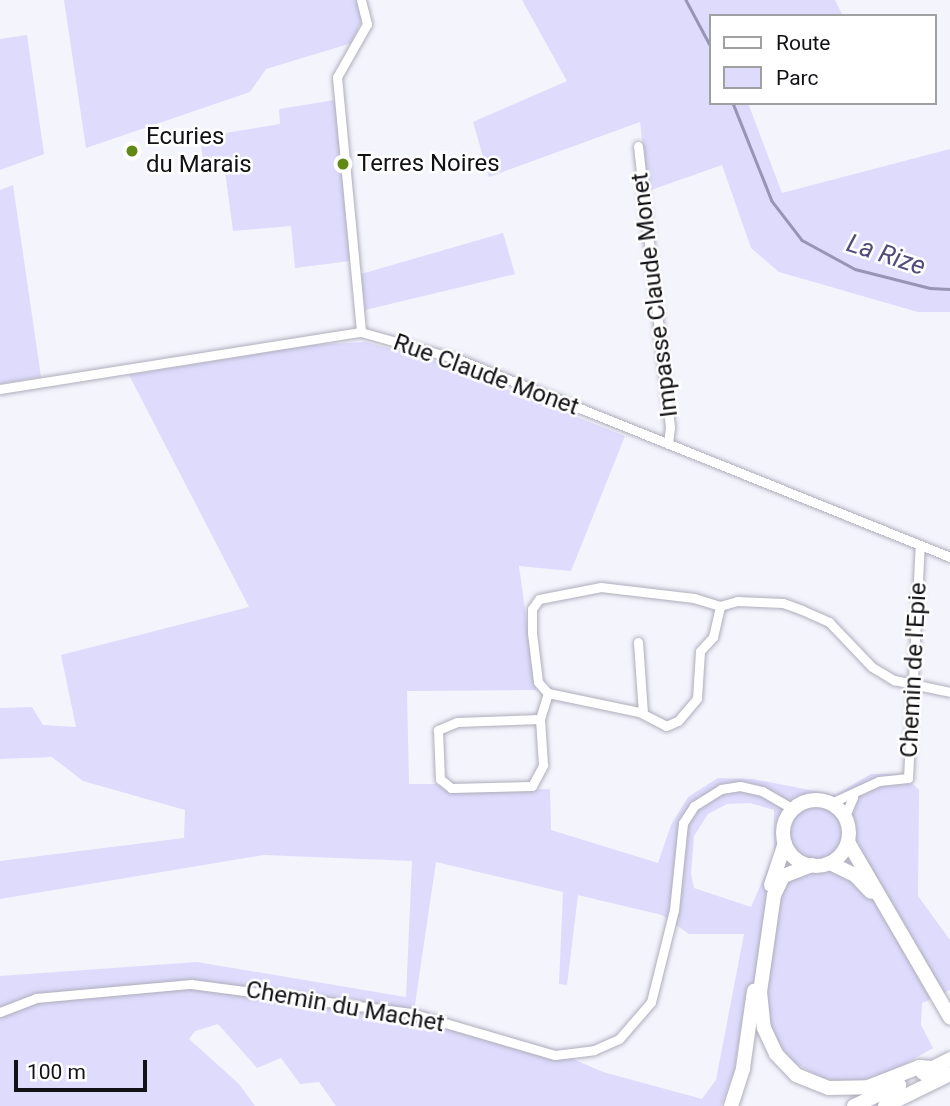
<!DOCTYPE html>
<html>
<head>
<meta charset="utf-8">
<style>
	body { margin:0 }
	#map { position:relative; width:950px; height:1106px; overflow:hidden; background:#f4f4fd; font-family:Roboto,sans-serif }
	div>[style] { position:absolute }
	.green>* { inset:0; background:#dedbfd }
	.stream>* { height:2.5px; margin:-1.25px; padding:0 1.25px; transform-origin:1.25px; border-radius:1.25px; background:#9894b4 }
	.roads { filter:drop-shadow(0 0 2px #aeadbb) drop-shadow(0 0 2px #aeadbb) }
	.minor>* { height:9px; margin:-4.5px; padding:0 4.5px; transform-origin:4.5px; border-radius:4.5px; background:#fff }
	.primary>* { height:14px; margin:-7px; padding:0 7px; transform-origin:7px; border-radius:7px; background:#fff }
	.primary>.ring { margin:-7px; padding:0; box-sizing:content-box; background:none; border:14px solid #fff; border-radius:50% }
	.trunk>* { height:14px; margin:-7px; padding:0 7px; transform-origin:7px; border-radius:7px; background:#fff }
	.dots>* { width:19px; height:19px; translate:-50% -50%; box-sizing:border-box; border:4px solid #fff; border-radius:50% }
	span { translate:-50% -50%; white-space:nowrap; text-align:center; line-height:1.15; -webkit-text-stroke:5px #fff; paint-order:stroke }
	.poi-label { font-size:24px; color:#111116 }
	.left { translate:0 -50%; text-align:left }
	.street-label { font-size:24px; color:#111116 }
	.water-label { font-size:26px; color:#534c7b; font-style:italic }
	.legend { position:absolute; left:709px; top:14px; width:228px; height:91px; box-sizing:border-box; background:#fff; border:2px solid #a0a0a2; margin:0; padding:9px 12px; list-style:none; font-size:21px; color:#111116 }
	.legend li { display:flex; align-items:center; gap:14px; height:35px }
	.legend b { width:35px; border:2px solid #a0a0a2 }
	.scale { position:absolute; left:14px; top:1060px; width:133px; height:32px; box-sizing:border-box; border:4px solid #111116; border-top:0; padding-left:9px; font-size:21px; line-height:24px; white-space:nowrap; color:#111116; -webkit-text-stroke:5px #fff; paint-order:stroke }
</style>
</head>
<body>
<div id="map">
	<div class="green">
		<div style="clip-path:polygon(64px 0,361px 0,363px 16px,352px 43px,266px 69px,250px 92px,86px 148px)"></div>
		<div style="clip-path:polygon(522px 0,835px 0,843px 16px,710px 16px,710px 103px,748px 103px,782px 193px,950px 149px,950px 312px,918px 312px,779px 272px,751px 248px,722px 165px,648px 191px,640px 122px,489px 177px,473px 122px,567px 81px)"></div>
		<div style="clip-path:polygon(27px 35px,44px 154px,0 170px,0 39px)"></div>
		<div style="clip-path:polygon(335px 100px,350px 261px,295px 268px,291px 226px,233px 231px,223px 156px,203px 160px,200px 137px,280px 124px,279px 109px)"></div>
		<div style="clip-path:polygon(13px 185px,41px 377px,0 384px,0 190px)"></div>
		<div style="clip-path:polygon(503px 233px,515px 274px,365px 310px,361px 274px)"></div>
		<div style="clip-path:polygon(evenodd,365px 342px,427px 358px,625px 436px,571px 571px,519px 566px,536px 690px,407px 691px,409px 784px,436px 784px,448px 791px,550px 789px,551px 830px,658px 863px,671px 825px,688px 797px,718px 778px,753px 779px,835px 795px,871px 774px,903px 774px,919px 790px,918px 896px,950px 940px,950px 990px,922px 1003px,921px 1025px,933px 1048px,891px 1072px,849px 1084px,819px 1077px,790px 1060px,772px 1032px,768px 1009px,745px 1005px,734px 1072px,721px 1106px,336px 1106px,319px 1082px,300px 1084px,281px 1058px,257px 1068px,218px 1024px,195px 1031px,189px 1039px,239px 1084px,255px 1106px,0 1106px,0 976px,197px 962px,406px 997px,412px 861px,264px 855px,0 899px,0 861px,184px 838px,185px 810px,83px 781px,52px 757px,0 759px,0 708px,32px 707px,43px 725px,76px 727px,61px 655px,249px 607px,129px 375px,310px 345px,365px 342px,750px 803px,774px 810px,774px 855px,751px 907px,694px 888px,691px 874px,694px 836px,708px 814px,727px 804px,750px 803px,365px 342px,436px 862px,563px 892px,559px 984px,567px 985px,578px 895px,662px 915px,689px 934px,744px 934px,716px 1080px,702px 1099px,603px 1072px,545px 1047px,414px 1011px,436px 862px)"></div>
	</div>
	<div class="stream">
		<div style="left:686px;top:0;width:51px;rotate:61.9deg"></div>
		<div style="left:733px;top:103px;width:105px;rotate:68.3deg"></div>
		<div style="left:772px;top:201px;width:49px;rotate:52.4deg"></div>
		<div style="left:802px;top:240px;width:60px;rotate:28.7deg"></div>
		<div style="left:855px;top:269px;width:77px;rotate:14.2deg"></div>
		<div style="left:930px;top:288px;width:20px;rotate:3deg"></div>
	</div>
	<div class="roads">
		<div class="minor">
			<div style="left:361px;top:0;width:25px;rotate:76deg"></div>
			<div style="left:367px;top:24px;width:61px;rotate:119.5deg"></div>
			<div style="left:337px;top:77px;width:256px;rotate:84.6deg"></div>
			<div style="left:638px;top:146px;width:283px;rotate:83.5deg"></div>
			<div style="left:670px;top:427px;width:17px;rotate:97deg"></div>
			<div style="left:0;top:389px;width:365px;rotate:-9deg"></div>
			<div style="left:361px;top:332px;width:103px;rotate:15.8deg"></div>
			<div style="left:460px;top:360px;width:528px;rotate:21.9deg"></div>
			<div style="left:720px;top:606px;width:27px;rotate:-163deg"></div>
			<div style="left:694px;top:598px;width:94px;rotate:-173.3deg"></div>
			<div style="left:601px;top:587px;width:63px;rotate:169deg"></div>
			<div style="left:539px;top:599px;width:12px;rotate:125deg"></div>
			<div style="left:532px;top:609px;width:24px;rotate:90deg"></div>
			<div style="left:532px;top:633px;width:49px;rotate:83deg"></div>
			<div style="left:538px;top:682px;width:15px;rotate:48deg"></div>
			<div style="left:548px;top:693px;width:93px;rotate:11.8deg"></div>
			<div style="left:639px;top:712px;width:30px;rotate:27deg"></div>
			<div style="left:666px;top:726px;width:13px;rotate:-23deg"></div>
			<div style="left:678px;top:721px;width:30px;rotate:-50deg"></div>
			<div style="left:697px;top:698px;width:47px;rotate:-86.3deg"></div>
			<div style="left:700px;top:651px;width:19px;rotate:-47deg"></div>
			<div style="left:713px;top:637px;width:32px;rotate:-77deg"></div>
			<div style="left:720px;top:606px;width:18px;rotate:-16deg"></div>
			<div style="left:737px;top:601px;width:46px;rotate:2.5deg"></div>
			<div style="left:783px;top:603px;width:20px;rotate:20deg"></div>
			<div style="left:802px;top:610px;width:30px;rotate:24deg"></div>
			<div style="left:829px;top:622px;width:62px;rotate:46.3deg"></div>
			<div style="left:872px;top:667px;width:26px;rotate:31deg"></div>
			<div style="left:894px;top:680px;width:57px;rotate:12.1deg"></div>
			<div style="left:638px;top:642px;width:71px;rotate:86deg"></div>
			<div style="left:540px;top:719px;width:83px;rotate:177.9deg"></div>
			<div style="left:457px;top:722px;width:21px;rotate:157deg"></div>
			<div style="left:438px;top:730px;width:49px;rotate:87.7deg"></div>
			<div style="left:440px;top:779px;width:14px;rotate:39deg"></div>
			<div style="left:451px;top:788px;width:81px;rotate:-1.4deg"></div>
			<div style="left:532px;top:786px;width:24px;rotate:-62deg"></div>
			<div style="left:543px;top:765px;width:46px;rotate:-93.7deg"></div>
			<div style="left:540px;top:719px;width:27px;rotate:-73deg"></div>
			<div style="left:831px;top:803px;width:53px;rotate:-24.6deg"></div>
			<div style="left:879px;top:781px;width:29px;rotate:-6deg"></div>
			<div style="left:908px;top:778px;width:233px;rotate:-87.1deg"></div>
			<div style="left:845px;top:816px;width:21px;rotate:-67deg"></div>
			<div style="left:0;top:1012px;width:39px;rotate:-21deg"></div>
			<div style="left:36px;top:998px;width:156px;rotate:-5.2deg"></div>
			<div style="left:191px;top:984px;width:222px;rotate:7.5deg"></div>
			<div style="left:411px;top:1013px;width:150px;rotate:16.3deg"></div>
			<div style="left:555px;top:1055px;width:39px;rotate:-7deg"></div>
			<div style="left:594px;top:1050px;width:27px;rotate:-24deg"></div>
			<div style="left:619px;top:1039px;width:49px;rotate:-49.1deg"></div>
			<div style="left:651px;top:1002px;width:95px;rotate:-76deg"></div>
			<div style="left:674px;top:910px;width:87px;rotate:-84.1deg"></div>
			<div style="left:683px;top:823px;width:20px;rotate:-57deg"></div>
			<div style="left:694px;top:806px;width:32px;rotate:-32deg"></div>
			<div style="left:721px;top:789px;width:19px;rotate:-9deg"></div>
			<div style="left:740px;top:786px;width:23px;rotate:13deg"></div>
			<div style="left:762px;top:791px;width:36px;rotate:30deg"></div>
		</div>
		<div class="primary">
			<div class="ring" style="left:783px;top:800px;width:52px;height:52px"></div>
			<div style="left:848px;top:842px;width:203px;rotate:59.8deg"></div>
			<div style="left:830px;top:863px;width:28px;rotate:26deg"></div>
			<div style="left:855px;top:875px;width:23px;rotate:47deg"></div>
		</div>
		<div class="trunk">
			<div style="left:812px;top:865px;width:31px;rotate:159deg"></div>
			<div style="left:783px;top:876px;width:21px;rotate:115deg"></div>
			<div style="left:774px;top:895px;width:98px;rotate:98.2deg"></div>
			<div style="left:760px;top:992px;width:36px;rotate:84deg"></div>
			<div style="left:764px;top:1028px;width:29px;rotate:65deg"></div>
			<div style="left:776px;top:1054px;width:29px;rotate:46deg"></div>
			<div style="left:796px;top:1075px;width:35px;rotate:22deg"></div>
			<div style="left:829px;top:1088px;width:39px;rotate:-1deg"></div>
			<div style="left:868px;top:1087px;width:55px;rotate:-21.4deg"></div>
			<div style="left:919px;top:1067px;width:13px;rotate:4deg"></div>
			<div style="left:771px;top:885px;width:44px;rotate:-71.6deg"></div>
			<div style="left:923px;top:1073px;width:30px;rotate:-27deg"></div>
			<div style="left:731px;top:1106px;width:40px;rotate:-72deg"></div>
			<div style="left:743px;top:1068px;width:78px;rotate:-81.9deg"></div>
			<div style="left:854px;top:1106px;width:50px;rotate:-25deg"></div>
			<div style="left:885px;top:1106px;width:72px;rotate:-26.2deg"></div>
		</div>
	</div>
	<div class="dots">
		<div style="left:132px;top:151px;background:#608915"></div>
		<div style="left:343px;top:164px;background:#608915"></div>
	</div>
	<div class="poi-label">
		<span class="left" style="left:146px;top:151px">Ecuries<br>du Marais</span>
		<span class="left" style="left:357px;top:164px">Terres Noires</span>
	</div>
	<div class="street-label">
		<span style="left:655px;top:295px;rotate:-97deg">Impasse Claude Monet</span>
		<span style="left:486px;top:375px;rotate:20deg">Rue Claude Monet</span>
		<span style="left:914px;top:670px;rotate:-87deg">Chemin de l'Epie</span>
		<span style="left:345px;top:1007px;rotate:10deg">Chemin du Machet</span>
	</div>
	<div class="water-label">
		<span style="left:886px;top:255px;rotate:18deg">La Rize</span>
	</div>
	<ul class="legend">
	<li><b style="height:9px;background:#fff"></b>Route</li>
	<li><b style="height:19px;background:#dedbfd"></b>Parc</li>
	</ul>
	<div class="scale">100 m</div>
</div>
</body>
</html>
